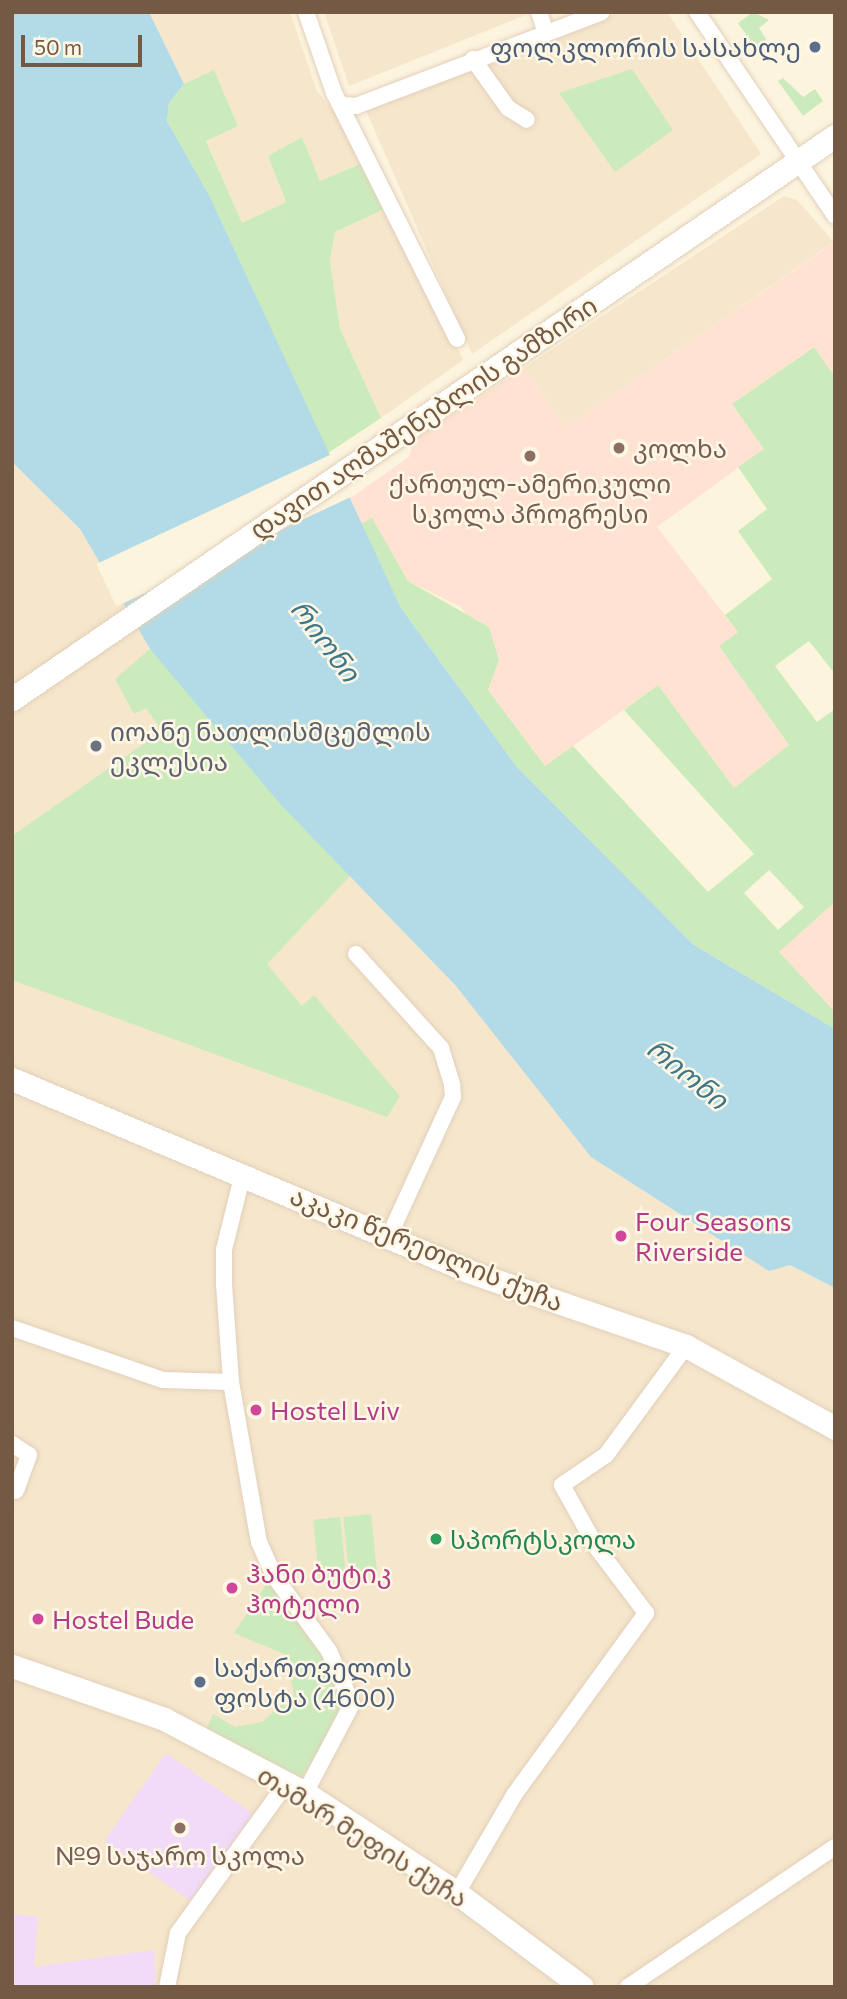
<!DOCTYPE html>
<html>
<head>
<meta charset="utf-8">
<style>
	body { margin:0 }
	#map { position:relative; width:847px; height:1999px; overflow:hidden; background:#fdf4de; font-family:Commissioner,"Noto Sans Georgian",sans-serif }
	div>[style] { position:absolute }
	.residential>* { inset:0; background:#f5e6cc }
	.commercial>* { inset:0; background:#ffe2d1 }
	.education>* { inset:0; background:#f1dbf9; transform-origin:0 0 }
	.green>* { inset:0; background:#ccebbc; transform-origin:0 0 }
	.water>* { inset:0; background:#b2dbe7 }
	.pier>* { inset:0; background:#fdf4de; transform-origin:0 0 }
	.roads { filter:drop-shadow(0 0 2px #e2d0ba) drop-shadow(0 0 2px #e2d0ba) }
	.street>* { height:16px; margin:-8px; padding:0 8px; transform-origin:8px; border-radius:8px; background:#fff }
	.secondary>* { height:23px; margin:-11.5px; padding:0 11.5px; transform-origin:11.5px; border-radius:11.5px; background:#fff }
	.dots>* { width:19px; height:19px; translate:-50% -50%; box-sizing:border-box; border:4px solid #fff7e6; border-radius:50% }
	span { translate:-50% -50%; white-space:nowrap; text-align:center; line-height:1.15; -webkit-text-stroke:5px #fff7e6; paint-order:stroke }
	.service-label { font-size:26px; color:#4e5e75 }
	.right { translate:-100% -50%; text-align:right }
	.left { translate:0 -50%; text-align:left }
	.street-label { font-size:26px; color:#745a45 }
	.education-label { font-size:26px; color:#785e54 }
	.worship-label { font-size:26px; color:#5b616d }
	.hotel-label { font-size:26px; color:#b23c85 }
	.leisure-label { font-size:26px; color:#27864d }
	.water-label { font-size:28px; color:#3e778a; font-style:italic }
	.frame { position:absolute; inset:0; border:14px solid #745a45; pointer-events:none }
	.scale { position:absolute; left:21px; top:35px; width:121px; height:32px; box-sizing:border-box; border:4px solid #745a45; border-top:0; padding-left:9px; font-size:21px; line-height:24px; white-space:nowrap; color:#745a45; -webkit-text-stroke:5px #fff7e6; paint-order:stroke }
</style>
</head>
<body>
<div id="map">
	<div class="residential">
		<div style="clip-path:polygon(149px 12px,290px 12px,317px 91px,372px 159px,320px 181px,302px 137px,268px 156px,286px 202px,242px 223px,206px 140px,238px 126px,214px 71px,184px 84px)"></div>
		<div style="clip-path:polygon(324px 12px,531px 12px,531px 13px,349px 86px)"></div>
		<div style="clip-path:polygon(624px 12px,667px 12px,761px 154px,472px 354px,365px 108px,545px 30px)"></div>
		<div style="clip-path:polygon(784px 196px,797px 200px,834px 242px,565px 428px,524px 368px)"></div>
		<div style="clip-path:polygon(393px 205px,463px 360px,381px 418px,340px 329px,330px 261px,335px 232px)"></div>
		<div style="clip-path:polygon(12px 462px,80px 529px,150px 649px,281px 805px,456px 986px,790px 1265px,835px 1288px,835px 1987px,12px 1987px)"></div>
	</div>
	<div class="commercial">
		<div style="clip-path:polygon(835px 242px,835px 377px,813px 347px,732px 404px,764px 449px,657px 527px,738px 632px,719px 646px,789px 745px,734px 788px,658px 685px,545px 766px,488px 690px,499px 660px,461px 607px,408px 581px,372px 519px,361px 524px,349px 499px,409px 457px,413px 441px,524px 368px,565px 428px)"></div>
		<div style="clip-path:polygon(835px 902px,835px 1012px,833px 1014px,778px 952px)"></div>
	</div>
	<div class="education">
		<div style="left:166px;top:1753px;width:109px;height:107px;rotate:35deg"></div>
		<div style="clip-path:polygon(12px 1914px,38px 1917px,34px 1967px,154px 1950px,156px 1987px,12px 1987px)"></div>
	</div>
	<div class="green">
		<div style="clip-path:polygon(753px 12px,769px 20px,759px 28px,766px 39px,762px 57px,738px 23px)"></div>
		<div style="clip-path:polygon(632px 69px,673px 130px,615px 172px,559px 93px)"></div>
		<div style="clip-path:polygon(214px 70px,238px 126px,206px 141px,242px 223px,286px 202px,268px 156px,302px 137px,320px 181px,372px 159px,393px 205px,335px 232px,330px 261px,340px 329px,381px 418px,328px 453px,209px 195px,167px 121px,169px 103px,184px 84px)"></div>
		<div style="clip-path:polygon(783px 78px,803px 97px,815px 89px,823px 101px,803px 116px,778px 81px)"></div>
		<div style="clip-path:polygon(evenodd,814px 347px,835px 377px,835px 674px,809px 641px,775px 666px,817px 722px,835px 709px,835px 902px,779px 952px,835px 1012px,835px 1029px,694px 945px,517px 767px,401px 608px,361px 524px,372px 518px,408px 581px,489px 627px,499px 660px,488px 690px,545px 766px,573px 746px,708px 892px,754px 854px,624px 710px,658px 685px,734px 788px,789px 745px,719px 646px,738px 632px,725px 615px,772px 579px,738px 531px,767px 509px,738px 467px,764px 449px,732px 404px,814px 347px,769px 870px,804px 907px,778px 930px,744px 893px,769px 870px)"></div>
		<div style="clip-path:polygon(150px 649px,350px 876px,267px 964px,302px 1006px,314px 995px,400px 1096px,387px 1117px,12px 980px,12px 836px,162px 731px,146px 708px,134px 714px,115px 679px)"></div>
		<div style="left:371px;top:1514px;width:60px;height:28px;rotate:84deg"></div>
		<div style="left:340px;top:1517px;width:61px;height:27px;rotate:84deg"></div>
		<div style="clip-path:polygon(270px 1579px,333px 1668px,342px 1693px,343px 1717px,298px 1782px,206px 1731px,213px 1714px,235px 1727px,262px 1722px,294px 1694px,284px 1654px,234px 1633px)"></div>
	</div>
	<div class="water">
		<div style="clip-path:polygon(12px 12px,149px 12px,184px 84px,169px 103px,167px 121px,209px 195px,401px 608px,517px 767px,694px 945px,835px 1029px,835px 1288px,790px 1265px,769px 1271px,591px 1157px,456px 986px,281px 805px,150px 649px,80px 529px,12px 462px)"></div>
	</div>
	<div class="pier">
		<div style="left:332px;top:454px;width:47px;height:260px;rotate:65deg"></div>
	</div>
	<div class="roads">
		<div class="street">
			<div style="left:306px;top:12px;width:86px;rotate:70.9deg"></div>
			<div style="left:334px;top:93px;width:275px;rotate:63.4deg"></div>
			<div style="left:539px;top:12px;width:19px;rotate:72deg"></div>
			<div style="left:697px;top:12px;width:246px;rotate:55.9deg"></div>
			<div style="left:473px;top:59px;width:60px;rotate:54.5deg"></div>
			<div style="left:508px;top:108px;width:22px;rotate:32deg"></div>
			<div style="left:344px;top:105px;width:12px;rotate:5deg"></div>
			<div style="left:356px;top:106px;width:263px;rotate:-20.9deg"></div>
			<div style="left:356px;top:954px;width:127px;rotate:47.9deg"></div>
			<div style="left:441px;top:1048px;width:39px;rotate:73deg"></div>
			<div style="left:452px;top:1085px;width:12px;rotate:85deg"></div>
			<div style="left:453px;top:1097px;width:153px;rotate:114.7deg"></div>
			<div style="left:243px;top:1173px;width:79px;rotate:103.9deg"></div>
			<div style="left:224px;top:1250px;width:34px;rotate:90deg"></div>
			<div style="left:224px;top:1284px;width:98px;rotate:85.9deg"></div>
			<div style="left:231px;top:1382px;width:162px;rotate:80.1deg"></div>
			<div style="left:259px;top:1542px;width:37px;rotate:66deg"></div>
			<div style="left:274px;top:1576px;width:93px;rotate:53.7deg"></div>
			<div style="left:329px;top:1651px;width:58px;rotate:66.5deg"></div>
			<div style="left:352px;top:1704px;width:101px;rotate:117.8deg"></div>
			<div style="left:12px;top:1328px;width:160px;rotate:19deg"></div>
			<div style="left:163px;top:1380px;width:68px;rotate:1.7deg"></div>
			<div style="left:12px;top:1444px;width:20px;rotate:33deg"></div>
			<div style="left:29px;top:1455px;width:38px;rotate:110deg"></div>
			<div style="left:457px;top:1893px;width:113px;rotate:-59.8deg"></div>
			<div style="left:514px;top:1795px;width:225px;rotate:-54deg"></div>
			<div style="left:646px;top:1613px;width:81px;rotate:-127deg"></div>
			<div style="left:597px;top:1548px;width:72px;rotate:-119.1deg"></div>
			<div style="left:562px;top:1485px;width:53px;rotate:-34.3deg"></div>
			<div style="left:606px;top:1455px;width:135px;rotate:-53.7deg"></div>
			<div style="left:167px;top:1987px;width:55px;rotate:-78.5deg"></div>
			<div style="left:178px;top:1933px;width:184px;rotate:-54.1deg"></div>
			<div style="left:628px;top:1987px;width:250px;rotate:-34.1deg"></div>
		</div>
		<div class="secondary">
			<div style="left:12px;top:699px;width:997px;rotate:-34.38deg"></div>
			<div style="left:12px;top:1079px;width:495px;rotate:22.8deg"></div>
			<div style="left:468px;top:1271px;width:231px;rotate:19deg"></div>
			<div style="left:686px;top:1346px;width:170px;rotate:28.8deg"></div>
			<div style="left:12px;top:1666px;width:161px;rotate:19.2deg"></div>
			<div style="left:164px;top:1719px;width:159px;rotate:27.7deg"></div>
			<div style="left:305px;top:1793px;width:182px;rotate:33.3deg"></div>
			<div style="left:457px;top:1893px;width:156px;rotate:36.9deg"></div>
		</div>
	</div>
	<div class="dots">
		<div style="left:815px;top:47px;background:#5c6f8a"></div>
		<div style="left:619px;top:448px;background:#8d6e63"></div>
		<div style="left:530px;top:456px;background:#8d6e63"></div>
		<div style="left:96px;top:746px;background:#6b7280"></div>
		<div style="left:621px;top:1236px;background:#d1479c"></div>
		<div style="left:256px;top:1410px;background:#d1479c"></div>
		<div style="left:436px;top:1539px;background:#2e9e5b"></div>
		<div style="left:232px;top:1588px;background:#d1479c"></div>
		<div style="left:38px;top:1619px;background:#d1479c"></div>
		<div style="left:200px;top:1682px;background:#5c6f8a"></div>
		<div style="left:180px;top:1828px;background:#8d6e63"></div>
	</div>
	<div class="service-label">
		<span class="right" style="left:801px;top:47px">ფოლკლორის სასახლე</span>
		<span class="left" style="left:214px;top:1682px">საქართველოს<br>ფოსტა (4600)</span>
	</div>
	<div class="street-label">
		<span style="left:423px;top:417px;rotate:-34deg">დავით აღმაშენებლის გამზირი</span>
		<span style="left:427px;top:1248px;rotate:22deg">აკაკი წერეთლის ქუჩა</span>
		<span style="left:363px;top:1836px;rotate:32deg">თამარ მეფის ქუჩა</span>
	</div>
	<div class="education-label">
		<span class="left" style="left:633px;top:448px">კოლხა</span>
		<span style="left:530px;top:498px">ქართულ-ამერიკული<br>სკოლა პროგრესი</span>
		<span style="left:180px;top:1855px">№9 საჯარო სკოლა</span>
	</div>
	<div class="worship-label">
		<span class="left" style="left:110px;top:746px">იოანე ნათლისმცემლის<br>ეკლესია</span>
	</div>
	<div class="hotel-label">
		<span class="left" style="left:635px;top:1236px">Four Seasons<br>Riverside</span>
		<span class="left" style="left:270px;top:1410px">Hostel Lviv</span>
		<span class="left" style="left:246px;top:1588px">ჰანი ბუტიკ<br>ჰოტელი</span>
		<span class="left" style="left:52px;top:1619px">Hostel Bude</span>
	</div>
	<div class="leisure-label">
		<span class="left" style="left:450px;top:1539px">სპორტსკოლა</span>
	</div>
	<div class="water-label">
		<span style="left:326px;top:640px;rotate:53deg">რიონი</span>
		<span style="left:688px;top:1073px;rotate:39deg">რიონი</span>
	</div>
	<div class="frame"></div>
	<div class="scale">50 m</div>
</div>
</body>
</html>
